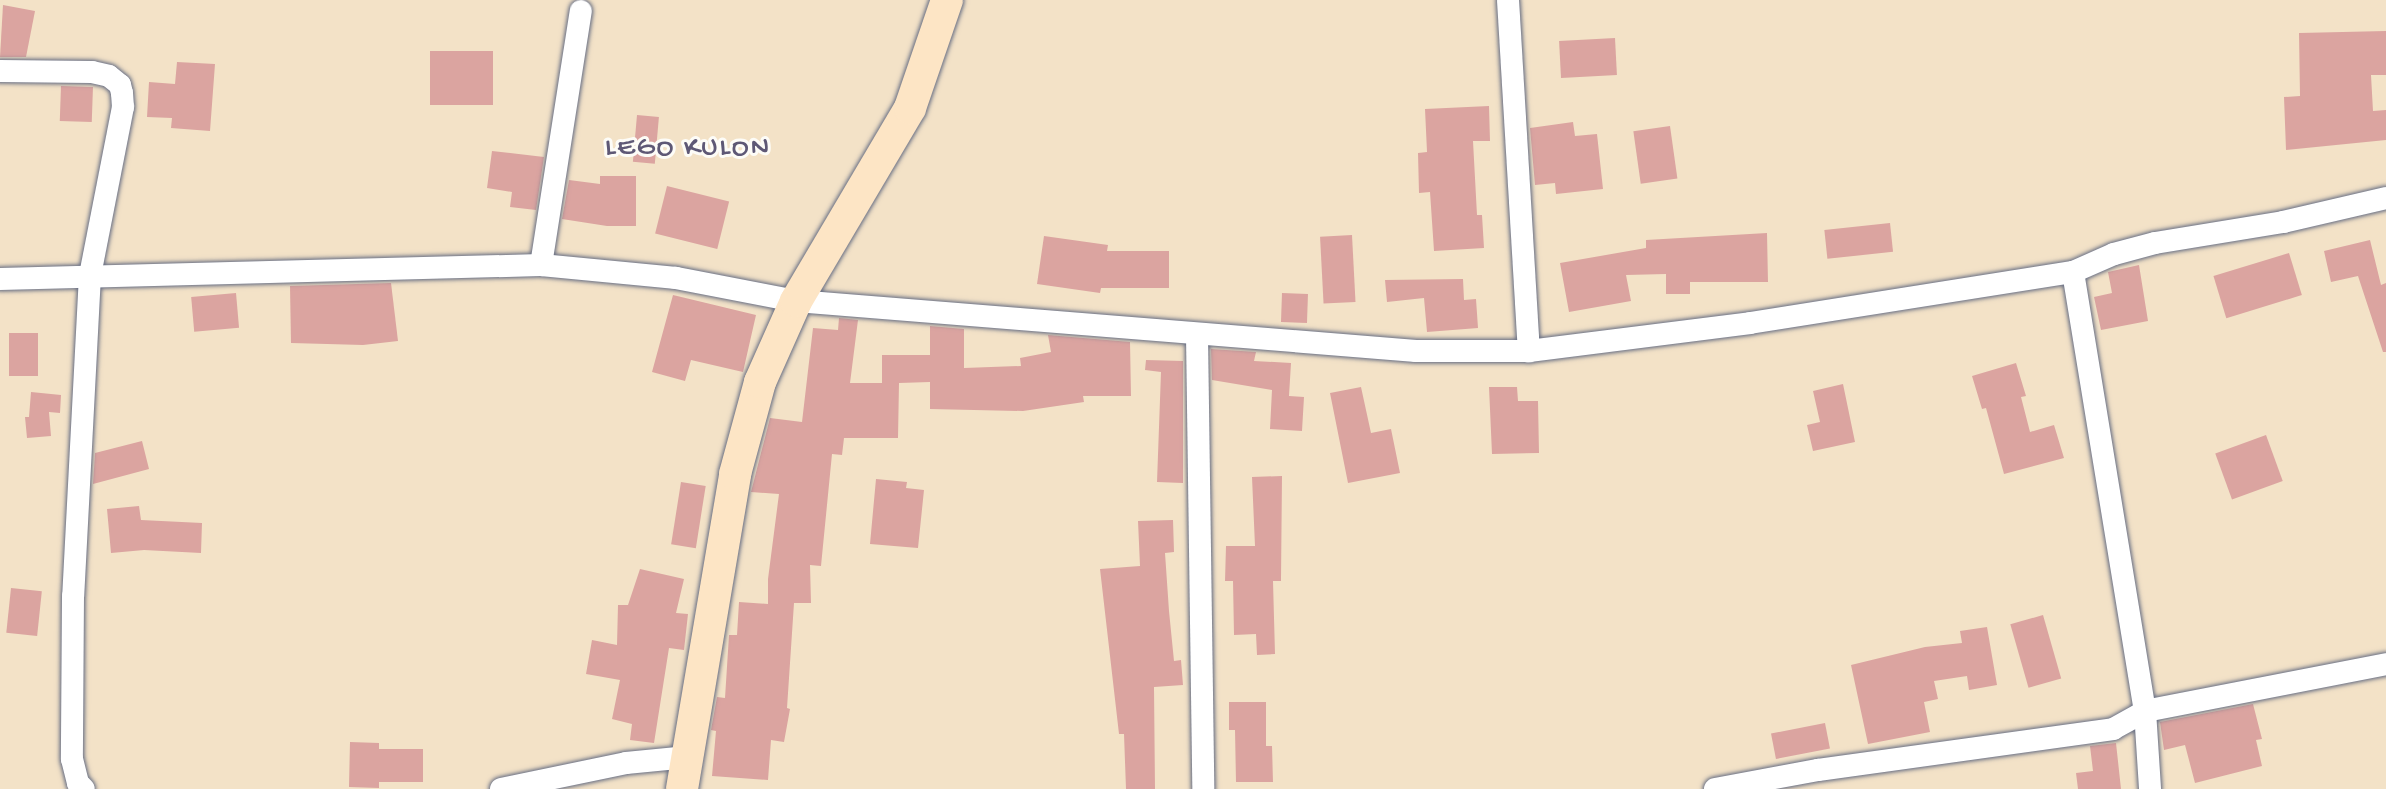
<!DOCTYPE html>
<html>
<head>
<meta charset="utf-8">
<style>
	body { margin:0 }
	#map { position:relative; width:2386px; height:789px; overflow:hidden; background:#f3e2c7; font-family:"Gochi Hand",sans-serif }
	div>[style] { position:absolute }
	.building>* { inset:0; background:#dba4a0; transform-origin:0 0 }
	.roads { filter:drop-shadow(0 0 2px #676e83) drop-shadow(0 0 2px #676e83) }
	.street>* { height:22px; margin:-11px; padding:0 11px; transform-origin:11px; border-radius:11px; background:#fff }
	.secondary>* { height:32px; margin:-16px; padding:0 16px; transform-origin:16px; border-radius:16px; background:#fde5c5 }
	span { translate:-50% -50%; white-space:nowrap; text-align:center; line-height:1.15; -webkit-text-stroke:6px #fdfcf7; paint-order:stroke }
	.quarter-label { font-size:28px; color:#5e5875; letter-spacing:2px }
</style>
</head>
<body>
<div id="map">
	<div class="building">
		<div style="clip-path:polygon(3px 5px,35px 11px,26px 57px,0 57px)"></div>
		<div style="clip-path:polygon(2386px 31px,2386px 75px,2371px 75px,2373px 111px,2386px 110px,2386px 140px,2286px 150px,2284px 97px,2300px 96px,2299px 33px)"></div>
		<div style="left:1615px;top:38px;width:37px;height:56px;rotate:87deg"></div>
		<div style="left:493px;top:51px;width:54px;height:63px;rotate:90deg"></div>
		<div style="clip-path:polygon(177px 62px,215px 64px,210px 131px,171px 128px,172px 118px,147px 117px,149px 82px,175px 84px)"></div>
		<div style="left:61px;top:86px;width:32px;height:35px;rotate:2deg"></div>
		<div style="clip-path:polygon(1489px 106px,1490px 141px,1473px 141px,1477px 215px,1482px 215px,1484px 248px,1434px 251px,1430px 192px,1419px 193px,1418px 153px,1427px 152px,1425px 109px)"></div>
		<div style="left:637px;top:115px;width:22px;height:47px;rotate:5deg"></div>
		<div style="clip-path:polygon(1573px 122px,1575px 136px,1597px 134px,1603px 189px,1556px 194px,1555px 183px,1535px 185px,1530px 128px)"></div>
		<div style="left:1670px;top:126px;width:53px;height:37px;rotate:82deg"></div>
		<div style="clip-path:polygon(492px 151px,544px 157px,536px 210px,510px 207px,512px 192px,487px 188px)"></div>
		<div style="clip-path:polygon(600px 176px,636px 176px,636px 226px,607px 226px,562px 219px,569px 180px,600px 184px)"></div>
		<div style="left:667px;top:186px;width:64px;height:49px;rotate:14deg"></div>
		<div style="left:1890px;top:223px;width:29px;height:66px;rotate:84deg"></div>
		<div style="clip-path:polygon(1767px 233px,1768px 282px,1690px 282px,1690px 294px,1666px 294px,1666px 274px,1626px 275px,1631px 301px,1569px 312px,1560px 263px,1646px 248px,1646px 240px)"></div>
		<div style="left:1352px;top:235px;width:67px;height:32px;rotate:87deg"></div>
		<div style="clip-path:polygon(1044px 236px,1108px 245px,1107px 251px,1169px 251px,1169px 288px,1101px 288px,1100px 293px,1037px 284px)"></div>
		<div style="clip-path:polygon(2370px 240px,2381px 285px,2386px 283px,2386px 352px,2383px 352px,2358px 276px,2331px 282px,2324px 251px)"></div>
		<div style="left:2289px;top:253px;width:44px;height:79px;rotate:73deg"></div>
		<div style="clip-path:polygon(2139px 265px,2148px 321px,2101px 330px,2094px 297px,2112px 293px,2108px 272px)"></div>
		<div style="clip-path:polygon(1463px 279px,1464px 300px,1476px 299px,1478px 328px,1427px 332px,1424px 298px,1387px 302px,1385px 280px)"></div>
		<div style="clip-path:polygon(391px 283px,398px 341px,363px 345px,291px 343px,290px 286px)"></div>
		<div style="left:236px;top:293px;width:35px;height:45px;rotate:85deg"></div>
		<div style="left:1282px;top:293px;width:26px;height:29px;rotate:2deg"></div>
		<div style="clip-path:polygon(673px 295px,756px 315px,743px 372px,691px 360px,685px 381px,652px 372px)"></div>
		<div style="clip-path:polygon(839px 318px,858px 320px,850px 383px,882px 383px,882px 355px,930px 355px,930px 326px,964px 329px,964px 368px,1021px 366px,1020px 358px,1051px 352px,1048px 335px,1130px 342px,1131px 396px,1083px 396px,1084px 402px,1023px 411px,930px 409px,930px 382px,899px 383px,898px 438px,844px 438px,842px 455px,832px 454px,821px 566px,810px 565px,811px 603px,794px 603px,787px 708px,790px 709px,784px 742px,771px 740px,768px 780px,712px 776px,716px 731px,711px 730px,717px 697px,725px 698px,729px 635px,737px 635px,739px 602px,768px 604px,768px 579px,779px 494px,751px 492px,770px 418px,802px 422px,813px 328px,838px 330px)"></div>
		<div style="left:9px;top:333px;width:29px;height:43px"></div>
		<div style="clip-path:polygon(1211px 349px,1256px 352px,1254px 361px,1291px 363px,1289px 396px,1304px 397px,1302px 431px,1270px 429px,1272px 390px,1212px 380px)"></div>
		<div style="clip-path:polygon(1146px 360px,1183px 361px,1183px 483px,1157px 482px,1161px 372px,1145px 370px)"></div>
		<div style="clip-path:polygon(2016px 363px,2026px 396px,2021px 397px,2030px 432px,2054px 425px,2064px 458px,2004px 474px,1986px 408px,1982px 409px,1972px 376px)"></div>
		<div style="clip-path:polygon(1843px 384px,1855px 442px,1813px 451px,1807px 425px,1820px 422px,1813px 391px)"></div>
		<div style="clip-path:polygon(1361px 387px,1371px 433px,1391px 429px,1400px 473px,1348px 483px,1330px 393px)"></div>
		<div style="clip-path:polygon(1489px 387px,1517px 387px,1518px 401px,1538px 401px,1539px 453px,1492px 454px)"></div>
		<div style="clip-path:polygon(31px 392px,61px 395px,60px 413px,49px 412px,51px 436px,27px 438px,25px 417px,29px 417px)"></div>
		<div style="left:2266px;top:435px;width:49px;height:54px;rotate:70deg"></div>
		<div style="clip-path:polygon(142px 441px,149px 469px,93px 484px,95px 453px)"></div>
		<div style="clip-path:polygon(1282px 476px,1281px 581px,1273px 581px,1275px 654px,1257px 655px,1256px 634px,1234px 635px,1233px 581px,1225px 581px,1226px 546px,1255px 546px,1252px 477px)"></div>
		<div style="clip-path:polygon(876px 479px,907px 482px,906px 488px,924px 490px,918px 548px,870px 544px)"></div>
		<div style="left:681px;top:482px;width:25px;height:63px;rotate:9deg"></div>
		<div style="clip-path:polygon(139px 506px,141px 520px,202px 523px,201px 553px,144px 550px,111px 553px,107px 509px)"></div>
		<div style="clip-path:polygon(1173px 520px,1174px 552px,1165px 553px,1169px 611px,1174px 661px,1181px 660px,1183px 685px,1154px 687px,1155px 789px,1126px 789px,1124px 734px,1119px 734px,1100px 569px,1140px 566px,1138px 521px)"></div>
		<div style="clip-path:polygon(640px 569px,684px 579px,676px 613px,688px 614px,684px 650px,669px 648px,654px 743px,630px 740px,632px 724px,612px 719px,620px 680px,586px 674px,592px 640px,617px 645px,618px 605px,628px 605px)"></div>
		<div style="left:11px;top:588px;width:31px;height:45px;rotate:6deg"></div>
		<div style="left:2043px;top:615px;width:66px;height:34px;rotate:74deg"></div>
		<div style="clip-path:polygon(1987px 627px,1997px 685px,1969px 690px,1967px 676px,1934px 681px,1938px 699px,1924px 702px,1930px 732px,1868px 744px,1851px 665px,1925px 647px,1962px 643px,1960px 631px)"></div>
		<div style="clip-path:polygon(1229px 702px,1266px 702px,1266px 746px,1272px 746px,1273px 782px,1236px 782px,1235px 730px,1229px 730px)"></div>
		<div style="clip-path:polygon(2253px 704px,2262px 739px,2256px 740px,2262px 766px,2195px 783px,2185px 745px,2164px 750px,2160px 722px)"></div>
		<div style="left:1825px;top:723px;width:26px;height:55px;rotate:79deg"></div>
		<div style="clip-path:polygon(350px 742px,379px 743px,379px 749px,423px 749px,423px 782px,379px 782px,379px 788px,349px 787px)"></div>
		<div style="clip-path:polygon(2116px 743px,2121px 789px,2078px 789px,2076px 773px,2093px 771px,2090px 746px)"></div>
	</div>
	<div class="roads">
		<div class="street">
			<div style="left:1508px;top:0;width:352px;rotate:86.6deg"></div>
			<div style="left:0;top:71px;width:92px;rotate:0.6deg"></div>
			<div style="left:92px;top:72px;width:17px;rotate:13deg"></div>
			<div style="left:109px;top:76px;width:14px;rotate:39deg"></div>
			<div style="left:120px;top:85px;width:8px;rotate:76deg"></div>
			<div style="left:122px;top:93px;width:14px;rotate:86deg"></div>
			<div style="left:123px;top:107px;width:171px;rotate:101.1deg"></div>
			<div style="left:90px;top:275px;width:321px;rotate:93deg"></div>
			<div style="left:73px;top:596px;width:163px;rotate:90.4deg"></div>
			<div style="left:72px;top:759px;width:25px;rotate:76deg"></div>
			<div style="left:78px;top:783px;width:8px;rotate:45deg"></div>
			<div style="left:541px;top:265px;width:257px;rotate:-81.1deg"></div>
			<div style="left:2073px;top:272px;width:445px;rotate:80.7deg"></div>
			<div style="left:2145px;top:711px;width:78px;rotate:86.3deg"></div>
			<div style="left:0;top:279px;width:541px;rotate:-1.48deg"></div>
			<div style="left:541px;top:265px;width:136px;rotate:5.5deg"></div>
			<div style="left:676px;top:278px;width:122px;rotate:10.9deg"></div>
			<div style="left:796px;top:301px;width:622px;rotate:4.61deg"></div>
			<div style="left:1416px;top:351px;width:113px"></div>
			<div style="left:1529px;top:351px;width:223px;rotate:-7.2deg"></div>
			<div style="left:1750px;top:323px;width:327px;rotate:-9deg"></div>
			<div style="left:2073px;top:272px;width:45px;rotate:-23.7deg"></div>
			<div style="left:2114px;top:254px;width:42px;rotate:-15deg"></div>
			<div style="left:2155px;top:243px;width:130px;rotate:-9.3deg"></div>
			<div style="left:2283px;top:222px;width:106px;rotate:-13.1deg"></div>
			<div style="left:1197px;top:335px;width:454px;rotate:89.2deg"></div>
			<div style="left:501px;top:789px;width:128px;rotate:-11.7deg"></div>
			<div style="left:626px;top:763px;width:62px;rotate:-5.5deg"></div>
			<div style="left:1715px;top:789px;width:105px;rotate:-10.5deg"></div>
			<div style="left:1818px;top:770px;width:298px;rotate:-7.9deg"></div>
			<div style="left:2113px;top:729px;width:37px;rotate:-29deg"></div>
			<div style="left:2145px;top:711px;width:246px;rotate:-11deg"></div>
		</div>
		<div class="secondary">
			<div style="left:682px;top:789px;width:319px;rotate:-80.4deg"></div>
			<div style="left:735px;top:474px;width:95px;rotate:-74.8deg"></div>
			<div style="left:760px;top:382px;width:89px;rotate:-66deg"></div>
			<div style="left:796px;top:301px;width:224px;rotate:-59.4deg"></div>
			<div style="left:910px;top:108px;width:114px;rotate:-71.1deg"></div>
		</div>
	</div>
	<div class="quarter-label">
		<span style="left:688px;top:149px">LEGO KULON</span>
	</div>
</div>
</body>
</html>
